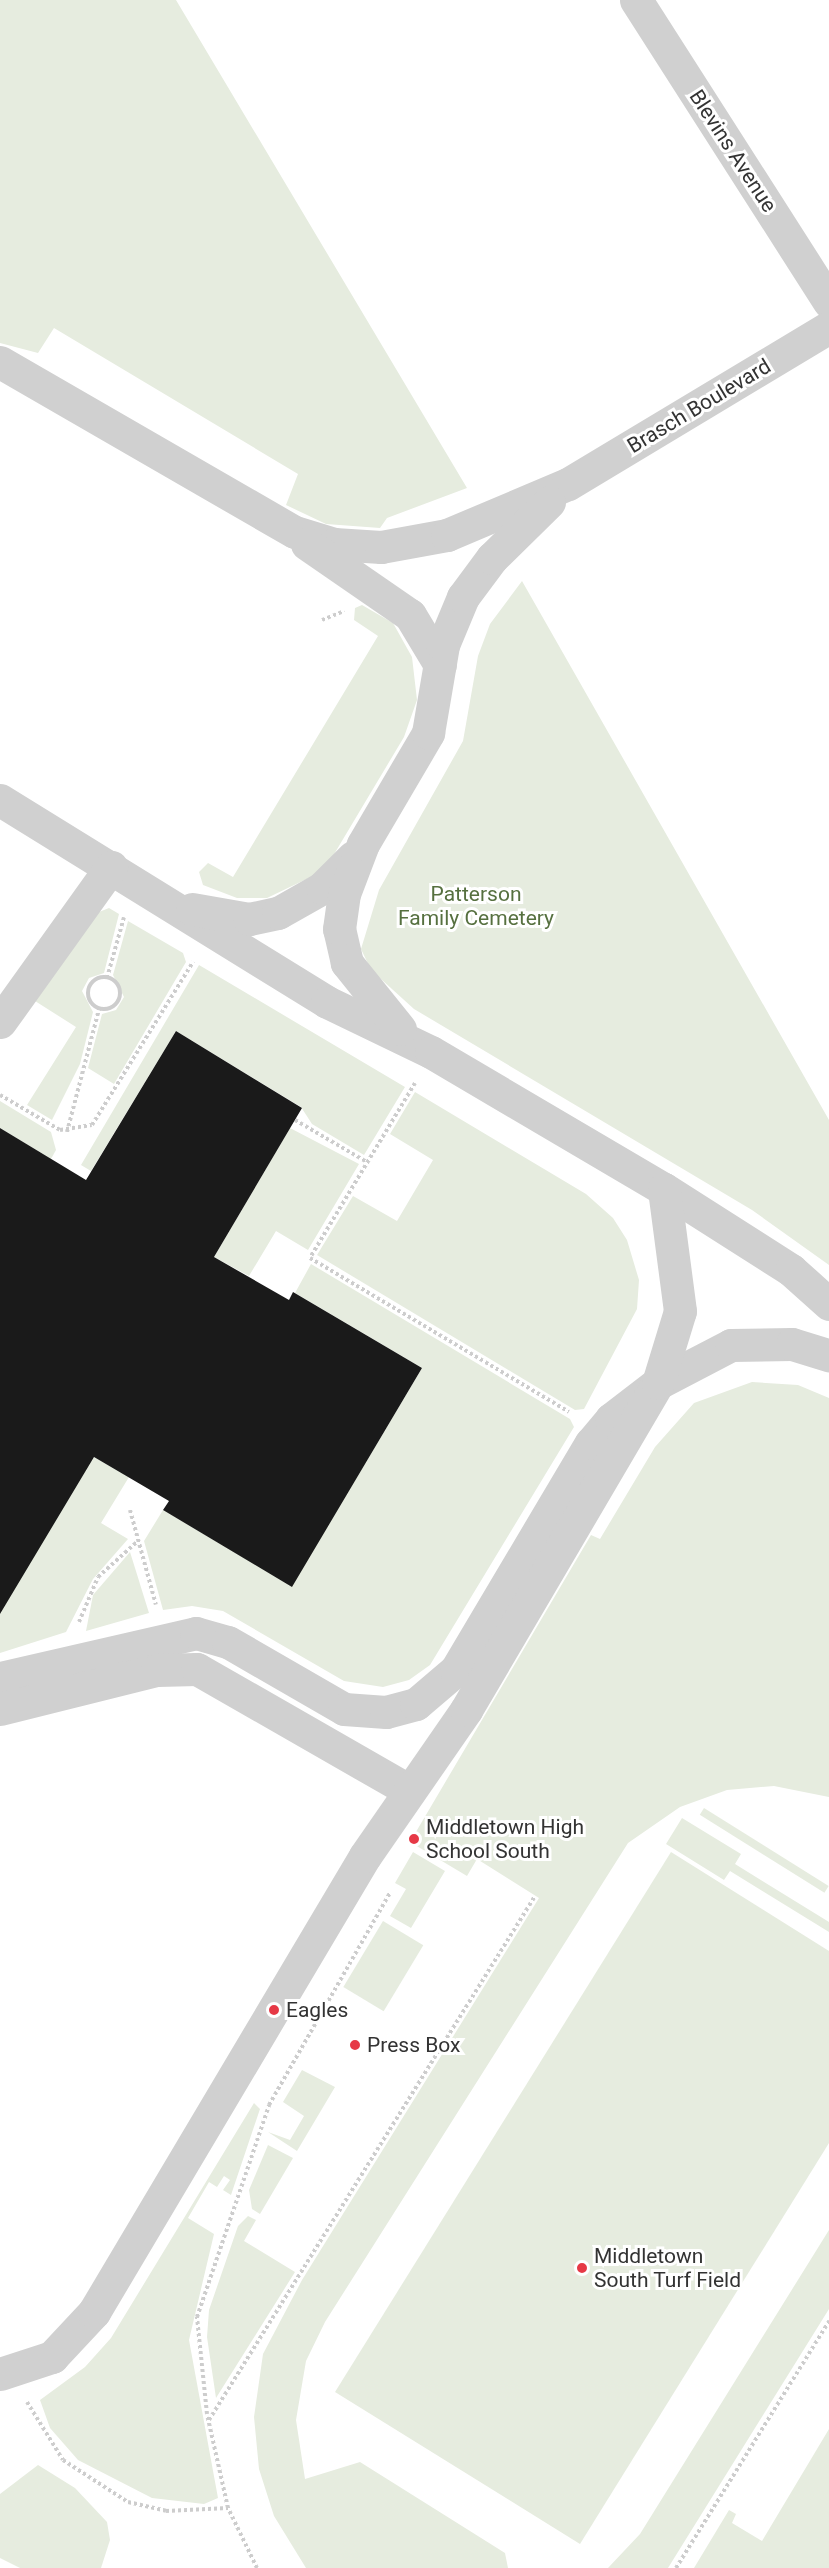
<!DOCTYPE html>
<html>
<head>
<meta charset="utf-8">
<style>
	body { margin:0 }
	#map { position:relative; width:829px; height:2568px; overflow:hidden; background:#fff; font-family:Roboto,sans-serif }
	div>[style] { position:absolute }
	.green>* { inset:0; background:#e6ecdf; transform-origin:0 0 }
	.building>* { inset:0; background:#1a1a1a }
	.path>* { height:4px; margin-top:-2px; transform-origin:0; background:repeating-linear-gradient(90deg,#cdcdcd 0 3px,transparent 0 6px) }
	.path>.ring { margin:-2px; padding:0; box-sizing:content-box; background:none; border:4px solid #cdcdcd; border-radius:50% }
	.minor>* { height:33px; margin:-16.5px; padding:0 16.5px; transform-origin:16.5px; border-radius:16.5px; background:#d0d0d0 }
	.dots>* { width:16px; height:16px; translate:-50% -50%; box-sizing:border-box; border:3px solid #fff; border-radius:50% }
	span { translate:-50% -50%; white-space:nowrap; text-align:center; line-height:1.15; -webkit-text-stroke:6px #fff; paint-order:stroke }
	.street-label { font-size:21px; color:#333 }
	.park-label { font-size:21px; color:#56703f }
	.poi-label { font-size:21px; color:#333 }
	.left { translate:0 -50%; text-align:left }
</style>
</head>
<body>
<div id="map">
	<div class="green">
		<div style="clip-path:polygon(0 0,176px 0,467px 488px,387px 518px,380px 528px,326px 524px,286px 505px,298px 474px,54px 328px,38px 353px,0 343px)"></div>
		<div style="clip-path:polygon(522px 581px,829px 1120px,829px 1265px,752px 1210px,414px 1009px,371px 970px,361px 949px,379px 890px,463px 741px,478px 656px,490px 624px)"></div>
		<div style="clip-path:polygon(362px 605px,393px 623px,412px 657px,417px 700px,404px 737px,333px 856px,315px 875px,267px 898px,237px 898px,203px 885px,199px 872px,208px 863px,233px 877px,378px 636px,354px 620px,355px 608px)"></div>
		<div style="clip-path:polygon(109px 908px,119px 914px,104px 973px,89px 978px,82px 991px,93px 1012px,80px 1064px,52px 1120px,27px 1105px,76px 1027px,35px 1001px,94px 914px)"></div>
		<div style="clip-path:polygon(128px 921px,183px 953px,186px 962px,114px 1084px,88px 1068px,102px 1014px,116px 1010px,124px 997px,113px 975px)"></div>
		<div style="clip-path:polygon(199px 965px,405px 1087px,364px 1155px,312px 1124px,301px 1107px,176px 1031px,91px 1171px,81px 1165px)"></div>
		<div style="clip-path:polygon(415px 1092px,586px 1194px,613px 1218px,627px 1240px,639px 1280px,637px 1309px,584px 1409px,575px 1410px,317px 1255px,353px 1196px,397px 1221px,433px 1160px,390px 1134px)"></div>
		<div style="clip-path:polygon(0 1101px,51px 1132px,56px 1150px,51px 1159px,0 1128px)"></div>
		<div style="clip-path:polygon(290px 1128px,359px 1164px,308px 1250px,276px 1231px,249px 1276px,214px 1257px)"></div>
		<div style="clip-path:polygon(311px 1264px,570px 1419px,574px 1427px,430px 1665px,409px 1680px,383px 1687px,344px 1681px,223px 1611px,192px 1606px,163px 1610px,144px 1541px,163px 1510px,292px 1586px,422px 1368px,295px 1293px)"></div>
		<div style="clip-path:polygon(752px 1382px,798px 1385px,829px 1398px,829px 1797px,774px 1786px,727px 1790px,680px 1807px,628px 1843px,325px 2322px,306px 2361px,296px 2420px,305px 2479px,360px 2462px,505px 2553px,508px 2568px,306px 2568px,274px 2516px,259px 2469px,254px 2417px,263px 2354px,302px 2280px,539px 1898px,477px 1859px,467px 1876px,410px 1842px,591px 1535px,600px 1539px,655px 1447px,694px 1403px)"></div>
		<div style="clip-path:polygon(94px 1457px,129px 1477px,101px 1523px,128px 1539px,93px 1579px,66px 1632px,0 1653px,0 1600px)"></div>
		<div style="clip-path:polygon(130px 1552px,149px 1613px,86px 1631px,93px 1595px)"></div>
		<div style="left:704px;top:1808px;width:147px;height:8px;rotate:32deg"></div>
		<div style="clip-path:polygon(682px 1818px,741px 1854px,735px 1864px,829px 1922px,829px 1932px,730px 1871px,724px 1880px,666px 1844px)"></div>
		<div style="clip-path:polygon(413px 1852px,445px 1871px,411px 1928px,390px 1916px,406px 1889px,395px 1883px)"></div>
		<div style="clip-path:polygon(671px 1852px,829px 1951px,829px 2143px,580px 2544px,335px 2392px)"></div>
		<div style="left:383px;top:1921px;width:47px;height:77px;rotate:31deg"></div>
		<div style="clip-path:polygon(302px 2070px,335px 2087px,297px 2151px,268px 2132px,290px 2140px,304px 2116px,283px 2102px)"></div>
		<div style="clip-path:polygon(254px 2103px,260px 2109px,231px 2195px,223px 2190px,230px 2180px,224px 2176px,217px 2187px,209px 2182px,188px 2218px,214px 2234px,189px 2340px,218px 2498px,204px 2504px,152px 2498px,78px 2460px,50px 2428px,40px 2400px,85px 2367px,111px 2338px)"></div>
		<div style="clip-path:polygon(268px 2145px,293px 2158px,260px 2214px,252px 2209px,249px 2190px)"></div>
		<div style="clip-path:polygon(248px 2216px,256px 2220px,244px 2241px,295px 2272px,216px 2398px,207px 2337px,209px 2310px,238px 2226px)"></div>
		<div style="clip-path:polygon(829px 2230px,829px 2309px,668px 2568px,608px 2568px,640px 2534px)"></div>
		<div style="clip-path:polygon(829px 2429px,829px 2568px,694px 2568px,729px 2510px,736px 2514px,732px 2523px,762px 2541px)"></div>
		<div style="clip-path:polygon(38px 2465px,75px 2488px,107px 2522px,110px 2540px,101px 2568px,20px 2568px,0 2558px,0 2494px)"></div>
	</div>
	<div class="building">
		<div style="clip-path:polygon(176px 1031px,302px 1108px,214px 1257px,289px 1300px,293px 1292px,422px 1368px,292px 1587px,163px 1510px,169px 1501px,94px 1457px,0 1614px,0 1128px,86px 1180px)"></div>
	</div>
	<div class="path">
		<div style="left:322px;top:620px;width:24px;rotate:-22deg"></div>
		<div class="ring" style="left:88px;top:977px;width:28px;height:28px"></div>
		<div style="left:107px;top:978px;width:63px;rotate:-74.4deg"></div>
		<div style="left:415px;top:1083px;width:204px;rotate:121deg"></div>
		<div style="left:310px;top:1258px;width:301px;rotate:30.7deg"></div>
		<div style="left:0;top:1095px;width:69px;rotate:30.3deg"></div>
		<div style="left:60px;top:1130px;width:32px;rotate:-9deg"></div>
		<div style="left:92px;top:1125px;width:192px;rotate:-58.2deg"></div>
		<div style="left:295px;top:1120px;width:83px;rotate:30.3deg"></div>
		<div style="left:67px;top:1132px;width:127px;rotate:-75.4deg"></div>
		<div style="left:130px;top:1510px;width:98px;rotate:74.7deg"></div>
		<div style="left:79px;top:1622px;width:49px;rotate:-67.1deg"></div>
		<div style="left:98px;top:1577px;width:55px;rotate:-42.1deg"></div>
		<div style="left:27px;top:2402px;width:68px;rotate:58.2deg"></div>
		<div style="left:63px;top:2460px;width:77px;rotate:32.9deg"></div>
		<div style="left:128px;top:2502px;width:39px;rotate:13deg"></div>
		<div style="left:166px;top:2511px;width:62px;rotate:-2.8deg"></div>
		<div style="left:209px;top:2420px;width:617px;rotate:-58.11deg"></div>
		<div style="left:257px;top:2568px;width:67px;rotate:-115.8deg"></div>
		<div style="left:228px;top:2508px;width:96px;rotate:-102.6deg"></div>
		<div style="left:207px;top:2414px;width:98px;rotate:-95.9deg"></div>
		<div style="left:197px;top:2317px;width:224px;rotate:-71.2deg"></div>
		<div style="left:269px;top:2105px;width:244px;rotate:-60.3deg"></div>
		<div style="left:676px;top:2568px;width:291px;rotate:-58.2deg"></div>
	</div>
	<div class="minor">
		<div style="left:636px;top:0;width:358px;rotate:57.4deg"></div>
		<div style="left:0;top:362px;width:340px;rotate:30deg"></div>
		<div style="left:295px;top:532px;width:41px;rotate:17.1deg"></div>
		<div style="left:334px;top:544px;width:47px;rotate:3.7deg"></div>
		<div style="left:381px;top:547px;width:67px;rotate:-10.3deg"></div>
		<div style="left:447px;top:535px;width:131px;rotate:-22.9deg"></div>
		<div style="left:568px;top:484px;width:305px;rotate:-31deg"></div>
		<div style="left:307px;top:544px;width:125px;rotate:34.6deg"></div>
		<div style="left:410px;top:615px;width:58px;rotate:59deg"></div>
		<div style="left:0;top:800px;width:384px;rotate:31.7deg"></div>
		<div style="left:327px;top:1002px;width:115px;rotate:25.7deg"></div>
		<div style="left:431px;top:1052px;width:270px;rotate:30.5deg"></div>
		<div style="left:664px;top:1189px;width:151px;rotate:32.5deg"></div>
		<div style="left:791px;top:1270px;width:51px;rotate:41.8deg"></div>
		<div style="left:192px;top:909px;width:58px;rotate:10deg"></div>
		<div style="left:249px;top:919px;width:30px;rotate:-12deg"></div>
		<div style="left:278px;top:913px;width:51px;rotate:-29.6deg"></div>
		<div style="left:322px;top:888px;width:44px;rotate:-45deg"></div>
		<div style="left:0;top:1022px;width:191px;rotate:-54.4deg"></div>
		<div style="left:400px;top:1029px;width:85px;rotate:-128.8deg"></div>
		<div style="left:347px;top:963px;width:35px;rotate:-103deg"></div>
		<div style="left:339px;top:929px;width:35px;rotate:-82deg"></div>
		<div style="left:344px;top:894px;width:53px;rotate:-69.2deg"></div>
		<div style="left:363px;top:844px;width:129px;rotate:-59.6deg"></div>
		<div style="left:428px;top:733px;width:89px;rotate:-80.3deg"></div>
		<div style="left:443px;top:645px;width:52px;rotate:-67.4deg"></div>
		<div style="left:463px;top:597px;width:49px;rotate:-53.4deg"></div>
		<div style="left:492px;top:558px;width:80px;rotate:-44.5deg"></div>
		<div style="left:0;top:1678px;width:201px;rotate:-12.9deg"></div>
		<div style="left:196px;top:1633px;width:33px;rotate:16deg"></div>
		<div style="left:228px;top:1642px;width:134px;rotate:30deg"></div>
		<div style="left:344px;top:1709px;width:42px;rotate:4.1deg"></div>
		<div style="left:386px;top:1712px;width:31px;rotate:-15deg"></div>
		<div style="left:416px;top:1704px;width:52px;rotate:-40.4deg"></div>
		<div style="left:456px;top:1670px;width:264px;rotate:-59.3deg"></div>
		<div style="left:591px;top:1443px;width:31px;rotate:-50deg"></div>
		<div style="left:611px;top:1419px;width:59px;rotate:-37.5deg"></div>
		<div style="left:658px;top:1383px;width:82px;rotate:-27.5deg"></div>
		<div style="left:731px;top:1345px;width:61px;rotate:-0.9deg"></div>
		<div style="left:792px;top:1344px;width:39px;rotate:17deg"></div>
		<div style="left:0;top:1709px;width:162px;rotate:-14deg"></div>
		<div style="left:157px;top:1670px;width:40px;rotate:-1.4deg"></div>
		<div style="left:197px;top:1669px;width:245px;rotate:29.8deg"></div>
		<div style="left:0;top:2374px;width:55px;rotate:-18.1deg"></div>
		<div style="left:52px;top:2357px;width:62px;rotate:-47deg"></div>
		<div style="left:94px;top:2312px;width:530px;rotate:-59.28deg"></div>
		<div style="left:365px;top:1856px;width:178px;rotate:-55.3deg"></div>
		<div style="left:466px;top:1710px;width:379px;rotate:-59.6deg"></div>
		<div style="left:658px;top:1383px;width:75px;rotate:-73deg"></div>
		<div style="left:680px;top:1311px;width:123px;rotate:-97.5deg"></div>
	</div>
	<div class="dots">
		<div style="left:414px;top:1839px;background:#e63946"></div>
		<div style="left:274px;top:2010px;background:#e63946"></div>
		<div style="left:355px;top:2045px;background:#e63946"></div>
		<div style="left:582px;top:2268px;background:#e63946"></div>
	</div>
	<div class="street-label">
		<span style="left:733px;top:151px;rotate:57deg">Blevins Avenue</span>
		<span style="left:699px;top:406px;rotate:-31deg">Brasch Boulevard</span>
	</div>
	<div class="park-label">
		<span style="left:476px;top:906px">Patterson<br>Family Cemetery</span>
	</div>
	<div class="poi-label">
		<span class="left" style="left:426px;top:1839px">Middletown High<br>School South</span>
		<span class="left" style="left:286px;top:2010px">Eagles</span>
		<span class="left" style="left:367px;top:2045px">Press Box</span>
		<span class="left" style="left:594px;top:2268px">Middletown<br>South Turf Field</span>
	</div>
</div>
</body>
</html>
